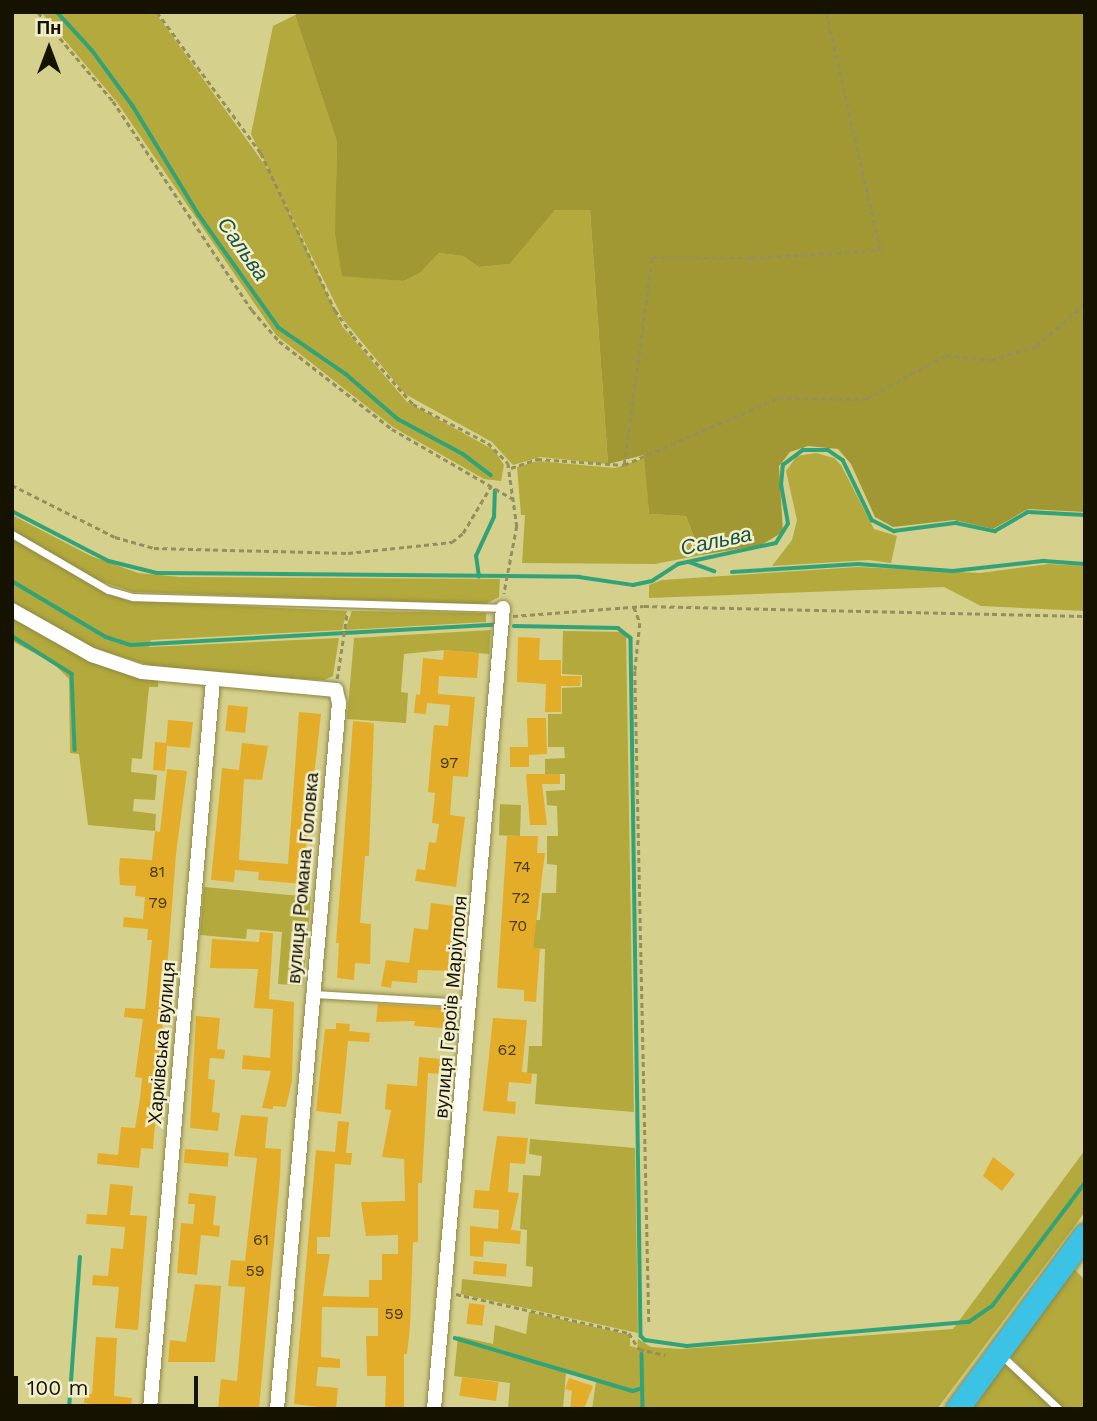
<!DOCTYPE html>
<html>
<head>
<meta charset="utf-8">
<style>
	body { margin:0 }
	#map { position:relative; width:1097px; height:1421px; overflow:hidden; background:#d6d08d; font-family:"Work Sans",sans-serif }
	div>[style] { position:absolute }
	.green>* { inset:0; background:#b3a93c; transform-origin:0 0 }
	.forest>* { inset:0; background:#a19733 }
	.stream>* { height:3.5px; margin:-1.75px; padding:0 1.75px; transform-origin:1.75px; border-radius:1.75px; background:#32a378 }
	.building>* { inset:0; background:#e4ad29; transform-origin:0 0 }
	.path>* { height:2.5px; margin-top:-1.25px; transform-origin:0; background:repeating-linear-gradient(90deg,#948f5d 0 5px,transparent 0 8.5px) }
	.roads { filter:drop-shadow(0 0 2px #8d8745) drop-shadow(0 0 2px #8d8745) }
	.service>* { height:7px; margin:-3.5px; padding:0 3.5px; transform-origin:3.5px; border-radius:3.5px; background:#fff }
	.minor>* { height:14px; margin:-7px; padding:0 7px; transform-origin:7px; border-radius:7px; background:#fff }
	.trunk>* { height:23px; margin:-11.5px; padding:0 11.5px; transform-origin:11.5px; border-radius:11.5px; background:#3bc2e4 }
	span { translate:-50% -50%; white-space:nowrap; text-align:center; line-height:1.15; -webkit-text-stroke:5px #f2efce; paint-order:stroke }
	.number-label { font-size:16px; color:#49390a }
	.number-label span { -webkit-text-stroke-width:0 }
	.street-label { font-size:19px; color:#151200 }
	.water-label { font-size:21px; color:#18533c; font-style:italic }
	.frame { position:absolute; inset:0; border:14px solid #151200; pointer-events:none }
	.north { position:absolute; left:14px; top:14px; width:70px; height:70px; -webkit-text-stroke:5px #f2efce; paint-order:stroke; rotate:0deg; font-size:19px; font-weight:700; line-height:28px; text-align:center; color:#151200 }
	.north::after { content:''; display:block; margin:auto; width:24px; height:32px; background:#151200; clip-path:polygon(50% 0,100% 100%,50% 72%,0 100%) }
	.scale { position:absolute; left:14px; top:1376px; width:184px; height:32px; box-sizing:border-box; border:4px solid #151200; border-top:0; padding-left:9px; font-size:21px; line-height:24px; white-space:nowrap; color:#151200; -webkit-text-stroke:5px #f2efce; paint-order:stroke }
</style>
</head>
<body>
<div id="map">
	<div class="green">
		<div style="clip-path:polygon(41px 12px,155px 12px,272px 175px,342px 326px,407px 402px,494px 450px,504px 465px,501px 481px,484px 479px,393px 427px,276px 335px,117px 102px)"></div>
		<div style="clip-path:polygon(295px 15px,337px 142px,336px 213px,351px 274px,404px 281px,420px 273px,439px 253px,463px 256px,479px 267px,510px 264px,555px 210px,590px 210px,608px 464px,540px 457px,513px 465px,492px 442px,405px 394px,343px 319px,251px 134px,273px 26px)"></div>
		<div style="clip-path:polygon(816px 453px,834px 458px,841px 465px,874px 529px,897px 536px,891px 563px,869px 560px,772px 566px,792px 540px,797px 520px,786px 471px,797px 456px)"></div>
		<div style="clip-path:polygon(645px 458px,649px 514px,686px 516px,701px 555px,655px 564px,522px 563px,525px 515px,521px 515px,517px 467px,537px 461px,615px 468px)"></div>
		<div style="clip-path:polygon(12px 515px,91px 556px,138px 573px,180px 577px,500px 579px,499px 597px,485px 604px,133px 592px,100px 581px,12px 530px)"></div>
		<div style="clip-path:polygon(12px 539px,102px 591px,128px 601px,347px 611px,342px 630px,151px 640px,149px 647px,339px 638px,333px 676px,324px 680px,169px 671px,92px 648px,12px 604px)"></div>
		<div style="clip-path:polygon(1049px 564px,1085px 566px,1085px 611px,981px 606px,944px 587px,649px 598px,649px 585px,662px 580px,858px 567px,980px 573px)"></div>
		<div style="clip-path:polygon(352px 611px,486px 613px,486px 622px,345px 630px)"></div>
		<div style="clip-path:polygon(12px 617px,158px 680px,158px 687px,149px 687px,142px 759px,132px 758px,131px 772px,157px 775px,155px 800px,134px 799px,133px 811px,156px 814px,155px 831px,88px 825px,79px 754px,70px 753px,69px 679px,53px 663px,12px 641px)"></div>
		<div style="clip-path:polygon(491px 630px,489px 654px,444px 650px,404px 654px,401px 692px,408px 693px,406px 723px,347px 719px,354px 638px)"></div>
		<div style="clip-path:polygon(563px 631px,626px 632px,634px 1112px,535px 1104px,537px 1074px,527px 1073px,529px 1046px,542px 1046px,545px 949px,533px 948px,535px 920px,540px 920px,542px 893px,556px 893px,557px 865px,547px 864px,547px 836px,558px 836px,557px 806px,547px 805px,546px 791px,565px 790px,565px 774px,545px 774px,545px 759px,565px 758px,564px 747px,548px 747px,548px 714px,562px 714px,562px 688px,582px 687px,582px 675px,562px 674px)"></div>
		<div style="left:521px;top:805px;width:31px;height:21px;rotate:92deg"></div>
		<div style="clip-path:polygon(204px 887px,311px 897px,303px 986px,278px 984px,282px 932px,247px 929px,246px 939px,200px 935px)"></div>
		<div style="clip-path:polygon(530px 1139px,635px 1148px,638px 1333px,461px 1294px,462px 1279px,532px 1287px,533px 1267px,526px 1266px,527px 1230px,520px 1229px,523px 1175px,540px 1176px,542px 1156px,529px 1154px)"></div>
		<div style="clip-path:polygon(1085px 1150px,1085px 1212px,937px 1409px,592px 1409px,596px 1382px,566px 1372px,563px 1409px,508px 1409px,510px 1383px,454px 1376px,458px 1336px,493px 1344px,495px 1325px,526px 1334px,529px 1312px,630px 1335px,630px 1346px,637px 1348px,638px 1339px,651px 1347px,681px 1349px,953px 1329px)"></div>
		<div style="clip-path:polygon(1074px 1269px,1085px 1280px,1085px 1409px,1064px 1409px,1010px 1356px)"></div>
		<div style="clip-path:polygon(1005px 1362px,1055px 1409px,967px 1409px)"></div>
	</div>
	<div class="forest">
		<div style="clip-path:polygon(301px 12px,1085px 12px,1085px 512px,1028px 509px,993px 529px,954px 520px,893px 527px,875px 517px,851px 464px,838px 449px,808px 446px,790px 452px,779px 466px,783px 532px,761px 545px,701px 555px,686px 516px,649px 514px,644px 455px,608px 464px,590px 210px,555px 210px,510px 264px,479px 267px,463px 256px,439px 253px,420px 273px,404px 281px,342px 276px,335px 233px,337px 142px,295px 15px)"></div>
	</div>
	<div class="stream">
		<div style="left:57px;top:12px;width:52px;rotate:47.4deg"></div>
		<div style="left:92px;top:50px;width:69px;rotate:53.8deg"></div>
		<div style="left:133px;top:106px;width:127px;rotate:58.8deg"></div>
		<div style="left:199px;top:215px;width:138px;rotate:54.7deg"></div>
		<div style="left:279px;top:328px;width:81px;rotate:34.5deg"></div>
		<div style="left:346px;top:374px;width:69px;rotate:40.9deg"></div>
		<div style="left:398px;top:419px;width:74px;rotate:28.3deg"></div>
		<div style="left:463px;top:454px;width:35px;rotate:37deg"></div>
		<div style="left:12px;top:511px;width:109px;rotate:27.3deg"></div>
		<div style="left:109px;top:561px;width:49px;rotate:14deg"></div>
		<div style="left:157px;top:573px;width:422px;rotate:0.5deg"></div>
		<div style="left:579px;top:577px;width:55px;rotate:8.4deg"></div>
		<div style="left:633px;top:585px;width:19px;rotate:-12deg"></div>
		<div style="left:652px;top:581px;width:31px;rotate:-33deg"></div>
		<div style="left:678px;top:564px;width:100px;rotate:-12.1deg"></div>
		<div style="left:776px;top:543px;width:22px;rotate:-58deg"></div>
		<div style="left:788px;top:524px;width:39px;rotate:-100deg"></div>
		<div style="left:781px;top:486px;width:21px;rotate:-85deg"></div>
		<div style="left:783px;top:465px;width:25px;rotate:-37deg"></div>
		<div style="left:803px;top:450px;width:25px"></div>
		<div style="left:828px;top:450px;width:18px;rotate:34deg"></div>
		<div style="left:843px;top:460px;width:67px;rotate:64.2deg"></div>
		<div style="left:872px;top:520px;width:25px;rotate:27deg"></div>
		<div style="left:894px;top:531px;width:63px;rotate:-7.4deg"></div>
		<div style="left:956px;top:523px;width:40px;rotate:12deg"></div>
		<div style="left:995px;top:531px;width:38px;rotate:-30deg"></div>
		<div style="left:1028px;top:512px;width:57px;rotate:3deg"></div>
		<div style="left:689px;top:562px;width:27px;rotate:20deg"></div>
		<div style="left:732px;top:572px;width:126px;rotate:-3.6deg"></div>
		<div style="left:858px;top:564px;width:95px;rotate:4.2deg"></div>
		<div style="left:953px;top:571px;width:92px;rotate:-6.3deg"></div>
		<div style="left:1044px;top:561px;width:41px;rotate:4.2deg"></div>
		<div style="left:479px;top:577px;width:21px;rotate:-98deg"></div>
		<div style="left:476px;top:556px;width:43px;rotate:-65.2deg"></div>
		<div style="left:494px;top:517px;width:26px;rotate:-88deg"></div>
		<div style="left:12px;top:581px;width:109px;rotate:30.8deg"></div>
		<div style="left:106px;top:637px;width:26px;rotate:18deg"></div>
		<div style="left:131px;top:645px;width:363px;rotate:-3.2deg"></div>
		<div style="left:514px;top:626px;width:104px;rotate:1.1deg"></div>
		<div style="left:618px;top:628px;width:16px;rotate:38deg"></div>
		<div style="left:631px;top:638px;width:698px;rotate:89.18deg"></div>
		<div style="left:641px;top:1336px;width:6px;rotate:45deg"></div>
		<div style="left:645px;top:1340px;width:42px;rotate:8.1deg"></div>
		<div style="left:687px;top:1346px;width:283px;rotate:-4.9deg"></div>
		<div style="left:969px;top:1322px;width:29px;rotate:-35deg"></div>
		<div style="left:993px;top:1305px;width:153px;rotate:-53deg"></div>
		<div style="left:12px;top:636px;width:71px;rotate:32.3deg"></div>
		<div style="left:72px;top:674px;width:76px;rotate:87.7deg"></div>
		<div style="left:455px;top:1338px;width:186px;rotate:16.6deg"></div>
		<div style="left:633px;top:1391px;width:9px;rotate:-18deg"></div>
		<div style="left:642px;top:1354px;width:55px;rotate:89deg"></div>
		<div style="left:69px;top:1409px;width:152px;rotate:-85.9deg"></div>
	</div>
	<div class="building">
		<div style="clip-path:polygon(518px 637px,540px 638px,539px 660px,561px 660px,561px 676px,581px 676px,580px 686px,561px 686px,561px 712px,545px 712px,546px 684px,517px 682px)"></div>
		<div style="clip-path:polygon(444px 650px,479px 653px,477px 678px,439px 676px,438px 694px,475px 697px,468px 777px,453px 776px,450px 815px,465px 817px,456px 887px,415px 881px,417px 869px,425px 870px,429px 842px,436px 843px,439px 824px,432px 823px,435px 793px,428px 792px,431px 755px,434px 725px,448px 726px,450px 705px,427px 703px,426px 714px,414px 713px,416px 694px,420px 695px,423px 658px,443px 660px)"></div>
		<div style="left:228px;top:705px;width:20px;height:26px;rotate:6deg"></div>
		<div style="clip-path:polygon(299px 712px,321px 714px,302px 884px,258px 880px,259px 872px,235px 870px,234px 882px,211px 880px,222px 768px,239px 770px,242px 743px,268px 746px,262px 780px,244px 779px,239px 860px,288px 864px)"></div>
		<div style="clip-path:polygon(527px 718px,546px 718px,547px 754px,529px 755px,529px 767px,510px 767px,510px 747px,528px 747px)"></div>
		<div style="clip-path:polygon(168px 720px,193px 722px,190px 748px,167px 746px,165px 771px,153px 770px,155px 742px,166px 743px)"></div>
		<div style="clip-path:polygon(353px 721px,374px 723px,369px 856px,365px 856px,360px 923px,371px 924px,370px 964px,355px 963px,354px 980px,337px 978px,339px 943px,336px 943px)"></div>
		<div style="clip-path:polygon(167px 769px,187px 771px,176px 854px,153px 1149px,141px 1148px,139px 1168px,97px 1164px,98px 1153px,118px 1155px,121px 1127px,135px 1128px,140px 1099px,142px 1078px,135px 1077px,143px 1019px,124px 1017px,125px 1008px,145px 1009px,152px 940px,147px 940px,148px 929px,123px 927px,124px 917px,143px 919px,145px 897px,135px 896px,136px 886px,120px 885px,119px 869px,120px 858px,152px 860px,155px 831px,160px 832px)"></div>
		<div style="clip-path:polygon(526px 774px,560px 774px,560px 784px,542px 784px,547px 825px,530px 825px)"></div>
		<div style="clip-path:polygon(507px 836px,538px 836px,537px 853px,545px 853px,533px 948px,540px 948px,536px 1002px,524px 1001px,524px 990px,497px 988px)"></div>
		<div style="clip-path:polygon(431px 903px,455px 906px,450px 971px,418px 970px,417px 983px,392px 981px,391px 988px,381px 986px,386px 960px,409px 963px,414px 928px,428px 930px)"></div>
		<div style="clip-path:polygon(260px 932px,273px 933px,269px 999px,294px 1002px,292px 1081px,286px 1107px,273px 1106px,273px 1109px,262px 1108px,271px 1071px,242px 1069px,243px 1055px,270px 1058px,273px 1009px,254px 1008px,258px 969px,210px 968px,212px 939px,259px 942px)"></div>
		<div style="clip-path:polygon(378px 1004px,446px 1008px,444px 1028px,414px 1026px,415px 1021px,376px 1022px)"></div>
		<div style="clip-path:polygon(196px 1016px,220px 1018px,217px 1049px,225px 1050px,224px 1059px,210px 1058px,208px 1079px,215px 1080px,212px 1112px,220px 1113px,218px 1131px,190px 1128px)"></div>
		<div style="clip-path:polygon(493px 1018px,527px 1020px,522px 1072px,532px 1073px,531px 1084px,509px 1082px,507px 1101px,516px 1102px,515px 1114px,483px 1111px)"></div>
		<div style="clip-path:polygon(336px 1023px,350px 1024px,349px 1031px,370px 1033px,369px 1042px,348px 1041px,341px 1114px,316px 1111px,325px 1029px,336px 1029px)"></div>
		<div style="clip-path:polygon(419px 1057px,442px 1059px,441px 1074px,428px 1073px,422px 1183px,418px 1183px,418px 1242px,413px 1242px,410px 1327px,407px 1354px,404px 1354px,404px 1409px,385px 1409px,386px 1376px,367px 1376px,366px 1336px,378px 1336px,378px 1308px,322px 1307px,321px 1357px,340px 1359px,340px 1368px,318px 1367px,316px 1386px,338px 1388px,336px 1409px,294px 1404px,316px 1150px,335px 1152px,338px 1121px,349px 1122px,346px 1153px,352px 1153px,351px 1165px,335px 1164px,330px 1237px,317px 1237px,317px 1254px,330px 1254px,323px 1296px,369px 1297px,369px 1280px,382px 1280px,382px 1254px,398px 1254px,398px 1235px,366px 1236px,361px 1202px,405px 1201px,404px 1159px,382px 1157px,391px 1110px,385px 1109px,387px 1084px,417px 1086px)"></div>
		<div style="clip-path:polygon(241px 1115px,268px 1117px,265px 1148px,281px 1149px,280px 1177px,259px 1409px,218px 1409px,221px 1379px,237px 1381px,245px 1287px,228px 1286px,231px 1260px,245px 1261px,257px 1158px,234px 1156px)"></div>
		<div style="clip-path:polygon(497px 1136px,528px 1138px,525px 1164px,510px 1163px,508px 1192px,519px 1193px,511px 1230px,521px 1231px,520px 1244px,484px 1241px,483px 1257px,470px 1256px,470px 1226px,498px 1229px,499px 1210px,473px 1208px,475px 1190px,489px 1191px)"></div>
		<div style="left:185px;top:1149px;width:44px;height:14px;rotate:5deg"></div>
		<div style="clip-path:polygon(993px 1157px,1015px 1174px,1002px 1191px,983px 1176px)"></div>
		<div style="clip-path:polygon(110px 1184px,133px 1186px,130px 1215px,147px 1216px,138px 1330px,115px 1328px,119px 1287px,92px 1285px,93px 1275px,108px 1276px,111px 1248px,123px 1249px,125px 1227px,86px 1224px,87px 1214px,107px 1215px)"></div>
		<div style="clip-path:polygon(189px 1193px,216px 1196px,213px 1225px,220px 1226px,219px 1237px,201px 1235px,197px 1275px,177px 1273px,181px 1223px,193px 1224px,195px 1204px,188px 1204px)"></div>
		<div style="left:474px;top:1261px;width:33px;height:13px;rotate:5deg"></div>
		<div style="clip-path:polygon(195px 1284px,221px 1286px,215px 1362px,168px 1362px,170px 1340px,186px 1342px)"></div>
		<div style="left:469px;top:1303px;width:16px;height:21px;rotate:7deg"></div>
		<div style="clip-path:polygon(96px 1337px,117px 1338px,114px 1396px,132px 1398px,131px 1409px,84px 1403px,85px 1393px,92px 1394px)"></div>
		<div style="left:462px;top:1377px;width:37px;height:19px;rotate:8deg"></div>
		<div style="clip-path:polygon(569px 1378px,593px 1386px,584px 1409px,570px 1409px,572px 1391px,565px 1389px)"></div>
	</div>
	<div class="path">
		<div style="left:38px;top:12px;width:116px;rotate:49.9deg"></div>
		<div style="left:113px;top:101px;width:251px;rotate:56.4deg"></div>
		<div style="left:252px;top:310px;width:41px;rotate:48.9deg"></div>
		<div style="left:279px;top:341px;width:143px;rotate:37.9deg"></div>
		<div style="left:392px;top:429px;width:142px;rotate:30deg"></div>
		<div style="left:157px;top:12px;width:175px;rotate:53.6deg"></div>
		<div style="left:261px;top:153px;width:174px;rotate:64.8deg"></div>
		<div style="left:335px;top:310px;width:32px;rotate:55deg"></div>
		<div style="left:353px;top:336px;width:91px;rotate:48.6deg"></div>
		<div style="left:413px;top:404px;width:85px;rotate:27.5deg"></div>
		<div style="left:488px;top:443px;width:28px;rotate:45deg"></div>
		<div style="left:508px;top:463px;width:64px;rotate:81.9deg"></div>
		<div style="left:517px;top:526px;width:69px;rotate:100.8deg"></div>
		<div style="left:624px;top:465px;width:209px;rotate:-82.3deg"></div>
		<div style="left:652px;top:258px;width:99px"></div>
		<div style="left:751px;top:258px;width:129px;rotate:-3.5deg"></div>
		<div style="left:880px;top:250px;width:244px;rotate:-102.8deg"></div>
		<div style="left:511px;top:468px;width:28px;rotate:-19deg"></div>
		<div style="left:537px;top:459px;width:87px;rotate:3.9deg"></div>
		<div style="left:624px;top:465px;width:168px;rotate:-23.5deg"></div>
		<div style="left:778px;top:398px;width:88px;rotate:0.7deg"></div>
		<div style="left:866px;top:399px;width:91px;rotate:-28.8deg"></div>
		<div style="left:946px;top:355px;width:45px;rotate:6.3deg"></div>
		<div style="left:991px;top:360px;width:47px;rotate:-17.3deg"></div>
		<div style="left:1036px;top:346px;width:65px;rotate:-40.6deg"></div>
		<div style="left:12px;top:485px;width:115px;rotate:26.8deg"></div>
		<div style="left:115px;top:537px;width:41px;rotate:15.8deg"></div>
		<div style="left:154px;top:548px;width:194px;rotate:1.5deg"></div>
		<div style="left:348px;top:553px;width:105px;rotate:-6deg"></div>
		<div style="left:452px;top:542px;width:14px;rotate:-39deg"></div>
		<div style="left:463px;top:533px;width:55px;rotate:-59.2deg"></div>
		<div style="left:634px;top:607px;width:17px;rotate:69deg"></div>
		<div style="left:640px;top:623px;width:48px;rotate:95.9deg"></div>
		<div style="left:635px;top:671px;width:651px;rotate:88.77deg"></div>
		<div style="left:513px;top:616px;width:131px;rotate:-4.4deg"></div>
		<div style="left:644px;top:606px;width:441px;rotate:1.3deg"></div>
		<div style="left:337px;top:679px;width:67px;rotate:-81.4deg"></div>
		<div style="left:456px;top:1294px;width:177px;rotate:12.7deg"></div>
		<div style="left:629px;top:1333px;width:19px;rotate:58deg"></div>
		<div style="left:639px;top:1349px;width:27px;rotate:13deg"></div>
	</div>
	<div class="roads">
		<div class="service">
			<div style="left:12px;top:534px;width:111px;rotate:30.3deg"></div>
			<div style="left:108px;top:590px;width:26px;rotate:16deg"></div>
			<div style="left:133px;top:597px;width:370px;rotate:1.7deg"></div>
			<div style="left:313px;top:994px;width:155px;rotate:3.3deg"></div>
			<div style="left:1001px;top:1355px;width:79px;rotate:43deg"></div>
		</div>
		<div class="minor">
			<div style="left:12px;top:610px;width:92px;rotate:29.4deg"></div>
			<div style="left:92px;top:655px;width:53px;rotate:18.8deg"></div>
			<div style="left:142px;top:672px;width:195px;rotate:5.3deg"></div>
			<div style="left:336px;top:690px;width:13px;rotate:77deg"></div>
			<div style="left:339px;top:703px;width:709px;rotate:95.02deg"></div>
			<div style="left:150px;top:1409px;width:732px;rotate:-85.06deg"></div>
			<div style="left:434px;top:1409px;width:804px;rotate:-85.08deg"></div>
		</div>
		<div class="trunk">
			<div style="left:957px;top:1409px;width:216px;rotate:-53.7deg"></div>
		</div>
	</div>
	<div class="number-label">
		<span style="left:449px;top:763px">97</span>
		<span style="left:522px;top:867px">74</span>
		<span style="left:157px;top:872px">81</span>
		<span style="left:521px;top:898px">72</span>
		<span style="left:158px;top:903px">79</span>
		<span style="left:518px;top:926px">70</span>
		<span style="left:507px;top:1050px">62</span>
		<span style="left:261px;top:1240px">61</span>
		<span style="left:255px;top:1271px">59</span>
		<span style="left:394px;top:1314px">59</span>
	</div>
	<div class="street-label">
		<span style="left:303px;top:878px;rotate:-85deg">вулиця Романа Головка</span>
		<span style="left:451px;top:1007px;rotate:-85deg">вулиця Героїв Маріуполя</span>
		<span style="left:162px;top:1043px;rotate:-85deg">Харківська вулиця</span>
	</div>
	<div class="water-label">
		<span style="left:243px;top:249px;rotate:55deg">Сальва</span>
		<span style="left:716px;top:541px;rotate:-12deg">Сальва</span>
	</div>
	<div class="frame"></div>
	<div class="north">Пн</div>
	<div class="scale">100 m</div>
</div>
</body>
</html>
